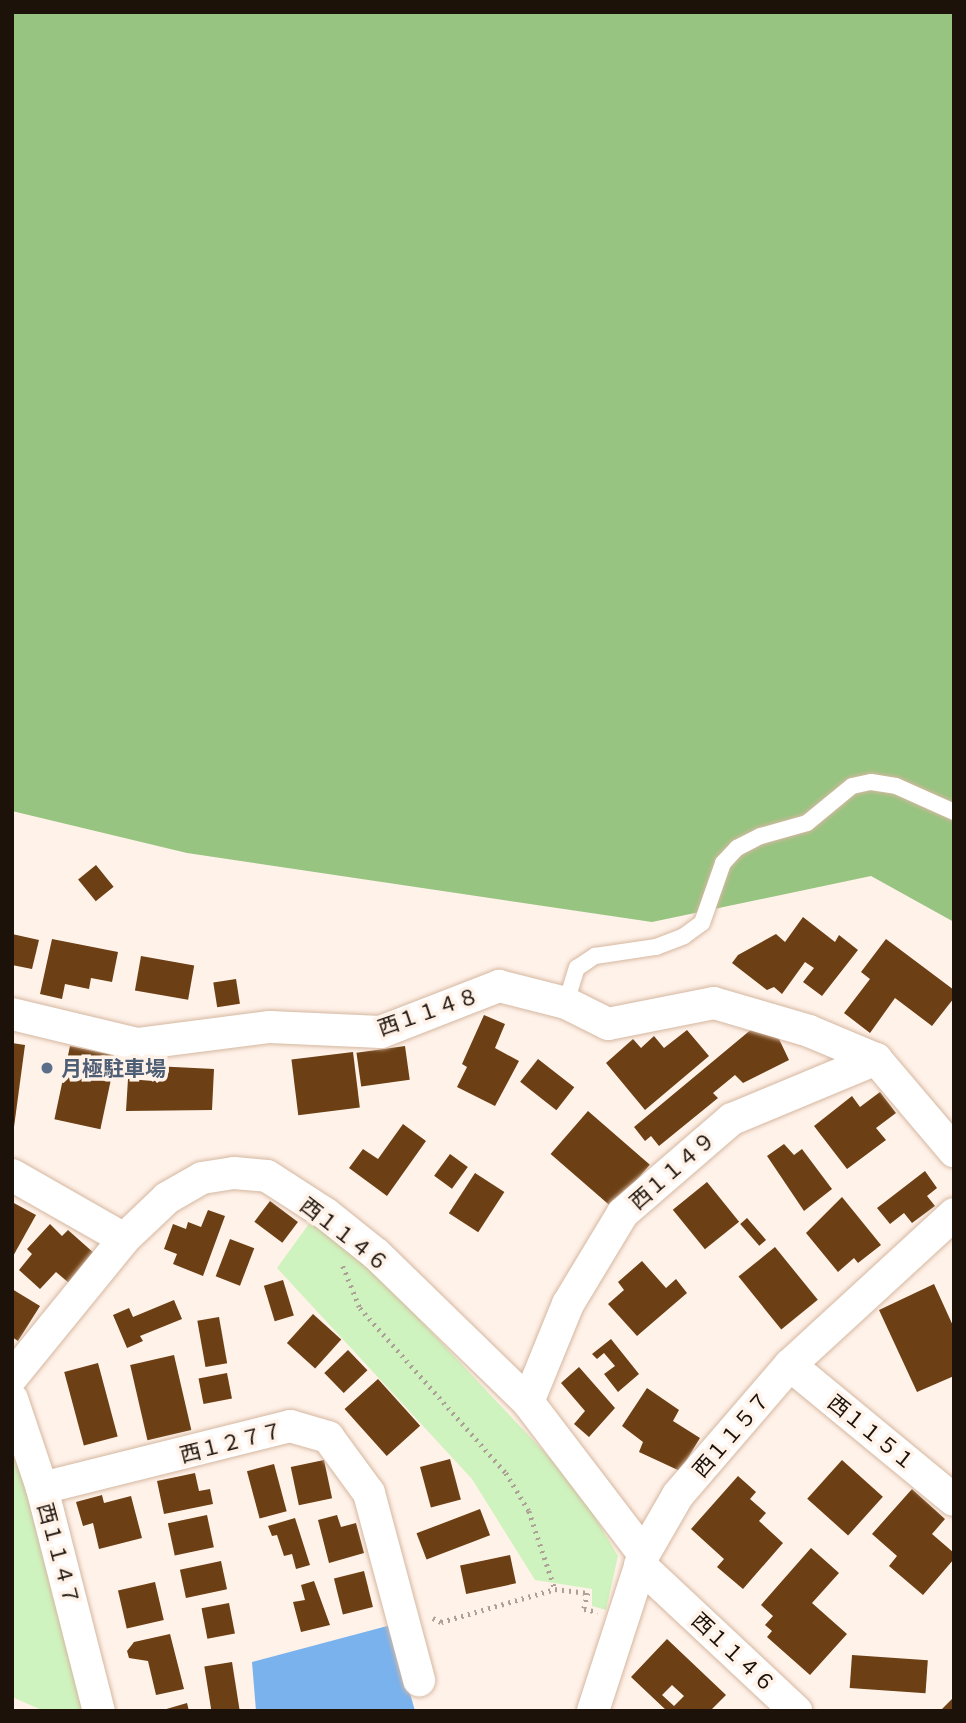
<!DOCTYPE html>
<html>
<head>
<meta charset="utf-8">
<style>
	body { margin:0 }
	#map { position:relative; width:966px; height:1723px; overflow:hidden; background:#fff2e9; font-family:"Noto Sans","Noto Sans JP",sans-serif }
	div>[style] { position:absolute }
	.green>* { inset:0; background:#cff3be }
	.forest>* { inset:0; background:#97c480 }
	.water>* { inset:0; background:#79b2ed }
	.building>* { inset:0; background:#6c3f14; transform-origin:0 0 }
	.path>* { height:4.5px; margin-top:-2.25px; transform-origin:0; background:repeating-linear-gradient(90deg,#aca097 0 2px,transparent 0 7px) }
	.roads { filter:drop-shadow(0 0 2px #d5b7a0) drop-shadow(0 0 2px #d5b7a0) }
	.lane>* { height:16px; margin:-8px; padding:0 8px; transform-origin:8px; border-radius:8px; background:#fff }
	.street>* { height:32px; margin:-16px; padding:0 16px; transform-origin:16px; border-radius:16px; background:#fff }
	.dots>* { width:19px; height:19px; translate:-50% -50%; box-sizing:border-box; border:4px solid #fff2e9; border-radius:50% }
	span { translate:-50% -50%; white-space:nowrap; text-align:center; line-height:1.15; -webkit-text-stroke:7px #fff2e9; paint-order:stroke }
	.street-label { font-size:21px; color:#1c1209 }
	.service-label { font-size:21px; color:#4e5e75; font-weight:700 }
	.left { translate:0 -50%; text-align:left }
	.frame { position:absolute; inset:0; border:14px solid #1c1209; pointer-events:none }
</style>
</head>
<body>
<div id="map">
	<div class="green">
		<div style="clip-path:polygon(311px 1221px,347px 1242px,577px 1487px,618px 1556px,606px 1610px,592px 1606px,592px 1589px,535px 1580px,472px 1479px,277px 1268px)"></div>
		<div style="clip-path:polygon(12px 1460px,18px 1461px,88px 1711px,44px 1711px,12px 1697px)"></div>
	</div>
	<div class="forest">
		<div style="clip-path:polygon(12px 12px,954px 12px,954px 922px,871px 876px,652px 922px,187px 853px,12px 811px)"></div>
	</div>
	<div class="water">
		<div style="clip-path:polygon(391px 1625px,415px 1711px,256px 1711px,252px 1662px)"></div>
	</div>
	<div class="building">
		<div style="left:96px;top:865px;width:28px;height:23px;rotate:51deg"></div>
		<div style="clip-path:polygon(803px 917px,835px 942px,839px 935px,858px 950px,822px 996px,803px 982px,814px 968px,805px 962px,782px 994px,774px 987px,767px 990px,732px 963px,738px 955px,776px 934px,785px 942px)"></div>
		<div style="clip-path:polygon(12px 934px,39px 940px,32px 969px,12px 965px)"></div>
		<div style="clip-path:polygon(52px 939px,118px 952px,112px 982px,91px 978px,89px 989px,65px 984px,62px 999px,40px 994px)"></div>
		<div style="clip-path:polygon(886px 939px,954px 990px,954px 998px,932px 1026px,895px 998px,870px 1033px,844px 1013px,870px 979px,861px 972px)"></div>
		<div style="left:141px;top:956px;width:54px;height:35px;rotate:10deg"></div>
		<div style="left:236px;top:979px;width:25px;height:23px;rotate:81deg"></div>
		<div style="clip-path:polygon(484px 1015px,505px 1024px,495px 1048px,519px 1061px,495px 1106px,457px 1087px,467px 1067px,462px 1064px)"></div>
		<div style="clip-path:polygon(753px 1028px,779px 1039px,789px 1060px,743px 1083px,735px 1075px,713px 1093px,718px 1098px,659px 1146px,651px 1136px,645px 1141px,634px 1127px)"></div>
		<div style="clip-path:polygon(687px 1030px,709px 1056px,645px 1110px,606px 1063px,633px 1039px,641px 1048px,654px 1036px,664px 1048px)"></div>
		<div style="clip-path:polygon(12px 1043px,25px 1045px,14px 1127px,12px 1127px)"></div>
		<div style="left:70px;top:1046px;width:47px;height:75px;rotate:12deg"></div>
		<div style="left:405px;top:1046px;width:34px;height:49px;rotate:82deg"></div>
		<div style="left:353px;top:1052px;width:56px;height:62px;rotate:83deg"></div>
		<div style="left:538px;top:1059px;width:46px;height:29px;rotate:38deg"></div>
		<div style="clip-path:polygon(154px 1066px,214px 1069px,212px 1110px,126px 1111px,128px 1079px,153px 1081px)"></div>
		<div style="clip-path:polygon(880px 1092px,896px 1113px,876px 1128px,886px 1140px,847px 1169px,814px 1126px,852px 1096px,860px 1107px)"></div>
		<div style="left:588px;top:1111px;width:82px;height:57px;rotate:41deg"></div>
		<div style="clip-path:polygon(403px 1124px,426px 1141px,387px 1196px,349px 1168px,363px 1149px,378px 1159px)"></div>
		<div style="clip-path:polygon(784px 1144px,794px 1155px,802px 1149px,832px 1189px,804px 1211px,767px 1156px)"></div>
		<div style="left:450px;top:1154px;width:22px;height:27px;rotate:36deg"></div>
		<div style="clip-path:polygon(925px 1171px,937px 1188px,927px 1196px,935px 1206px,912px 1223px,904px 1213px,890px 1224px,877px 1208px)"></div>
		<div style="left:475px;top:1173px;width:35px;height:48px;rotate:33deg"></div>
		<div style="left:707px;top:1182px;width:51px;height:44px;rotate:51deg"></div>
		<div style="clip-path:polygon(842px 1197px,881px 1245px,858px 1263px,854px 1258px,838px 1272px,806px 1233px)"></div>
		<div style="left:270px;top:1201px;width:35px;height:26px;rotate:37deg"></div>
		<div style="clip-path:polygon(12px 1202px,36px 1215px,12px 1258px)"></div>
		<div style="clip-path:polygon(208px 1210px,225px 1216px,203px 1276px,173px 1264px,177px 1254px,164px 1249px,173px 1224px,186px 1229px,188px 1222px,201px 1227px)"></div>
		<div style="left:747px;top:1218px;width:29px;height:9px;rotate:49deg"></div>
		<div style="clip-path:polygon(50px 1224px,62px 1236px,68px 1230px,95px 1254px,69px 1283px,56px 1272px,40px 1289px,19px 1270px,32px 1254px,27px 1249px)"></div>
		<div style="left:230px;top:1239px;width:26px;height:40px;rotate:21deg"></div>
		<div style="left:775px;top:1247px;width:68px;height:47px;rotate:51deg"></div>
		<div style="clip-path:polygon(642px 1261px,666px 1288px,676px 1279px,687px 1293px,637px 1336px,608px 1304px,624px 1290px,618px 1282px)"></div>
		<div style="left:283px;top:1280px;width:37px;height:20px;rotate:73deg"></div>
		<div style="clip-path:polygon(934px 1284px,954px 1328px,954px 1376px,917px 1392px,879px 1310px)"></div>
		<div style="clip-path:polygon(12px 1289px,40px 1306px,18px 1341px,12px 1337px)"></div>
		<div style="clip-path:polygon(174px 1300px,182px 1319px,140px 1336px,143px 1341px,127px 1348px,113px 1315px,129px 1308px,133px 1317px)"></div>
		<div style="left:313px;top:1314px;width:38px;height:39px;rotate:42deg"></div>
		<div style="left:219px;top:1317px;width:47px;height:22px;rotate:80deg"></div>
		<div style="clip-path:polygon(611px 1339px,639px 1374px,618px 1392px,604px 1374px,615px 1366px,604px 1353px,597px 1359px,592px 1354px)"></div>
		<div style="left:348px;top:1350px;width:28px;height:33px;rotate:46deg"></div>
		<div style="left:174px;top:1355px;width:77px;height:45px;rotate:77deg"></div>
		<div style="left:98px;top:1363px;width:76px;height:35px;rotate:75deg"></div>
		<div style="clip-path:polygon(579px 1367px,615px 1408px,589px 1437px,574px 1424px,585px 1411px,561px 1383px)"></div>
		<div style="left:227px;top:1373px;width:26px;height:29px;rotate:79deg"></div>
		<div style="left:378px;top:1379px;width:63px;height:45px;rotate:48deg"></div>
		<div style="clip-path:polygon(647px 1388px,679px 1410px,673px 1421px,700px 1438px,680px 1471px,639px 1452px,643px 1442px,622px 1426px)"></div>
		<div style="left:450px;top:1459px;width:42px;height:31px;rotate:75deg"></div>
		<div style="left:324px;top:1460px;width:39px;height:34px;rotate:78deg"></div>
		<div style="left:842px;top:1460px;width:55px;height:52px;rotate:42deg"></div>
		<div style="left:274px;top:1464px;width:49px;height:28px;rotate:75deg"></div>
		<div style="clip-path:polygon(195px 1473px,199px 1491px,210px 1489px,213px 1504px,164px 1514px,157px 1481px)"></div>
		<div style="clip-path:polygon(738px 1476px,756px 1492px,750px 1499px,766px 1513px,759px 1521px,783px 1543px,743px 1589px,717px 1567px,724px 1559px,691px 1529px)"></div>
		<div style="clip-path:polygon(912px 1489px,945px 1519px,932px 1534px,954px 1553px,954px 1559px,923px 1595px,889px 1566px,897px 1556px,872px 1534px)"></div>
		<div style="clip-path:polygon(102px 1495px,104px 1503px,131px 1496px,142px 1538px,99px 1549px,93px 1523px,83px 1526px,76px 1502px)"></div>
		<div style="left:480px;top:1509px;width:28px;height:68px;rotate:69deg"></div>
		<div style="left:207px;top:1515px;width:33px;height:40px;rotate:78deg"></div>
		<div style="clip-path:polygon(337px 1515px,341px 1527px,356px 1523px,364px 1553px,329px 1563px,318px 1520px)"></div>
		<div style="clip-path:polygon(295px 1518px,310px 1565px,296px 1569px,292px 1554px,284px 1556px,277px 1535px,272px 1536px,268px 1526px)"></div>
		<div style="clip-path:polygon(811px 1548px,839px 1573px,812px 1603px,847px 1634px,810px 1675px,767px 1637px,772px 1631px,765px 1625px,773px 1616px,761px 1605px)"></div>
		<div style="left:510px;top:1555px;width:29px;height:51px;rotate:78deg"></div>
		<div style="left:221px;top:1561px;width:29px;height:42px;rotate:78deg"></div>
		<div style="left:364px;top:1571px;width:37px;height:31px;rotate:76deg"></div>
		<div style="clip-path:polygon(314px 1581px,330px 1625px,301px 1632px,293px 1602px,305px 1600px,301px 1585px)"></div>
		<div style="left:155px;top:1582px;width:39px;height:38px;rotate:77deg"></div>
		<div style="left:229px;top:1603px;width:31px;height:28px;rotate:79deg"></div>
		<div style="clip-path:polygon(170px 1634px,184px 1689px,156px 1695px,148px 1661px,129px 1658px,127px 1651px,134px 1642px)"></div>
		<div style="clip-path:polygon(evenodd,667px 1639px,726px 1695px,710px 1711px,667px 1711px,631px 1677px,667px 1639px,672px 1685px,684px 1696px,674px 1706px,662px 1695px,672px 1685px)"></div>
		<div style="left:852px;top:1655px;width:76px;height:33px;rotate:4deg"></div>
		<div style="left:232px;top:1662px;width:50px;height:28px;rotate:81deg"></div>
		<div style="clip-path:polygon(954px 1697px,954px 1711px,940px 1711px)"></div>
		<div style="clip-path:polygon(187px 1703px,189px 1711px,164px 1711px,163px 1710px)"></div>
	</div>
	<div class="path">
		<div style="left:343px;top:1266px;width:45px;rotate:68deg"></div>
		<div style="left:360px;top:1308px;width:220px;rotate:48.5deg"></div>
		<div style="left:506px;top:1473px;width:44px;rotate:58.8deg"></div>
		<div style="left:529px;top:1511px;width:82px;rotate:71.6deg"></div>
		<div style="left:433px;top:1618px;width:9px;rotate:27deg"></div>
		<div style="left:441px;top:1622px;width:119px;rotate:-16.1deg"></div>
		<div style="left:555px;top:1589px;width:33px;rotate:7deg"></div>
		<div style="left:588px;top:1593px;width:16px;rotate:104deg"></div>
		<div style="left:584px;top:1609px;width:14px;rotate:12deg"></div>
	</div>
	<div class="roads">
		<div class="lane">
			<div style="left:566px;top:1003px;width:37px;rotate:-73deg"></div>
			<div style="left:577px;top:968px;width:22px;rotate:-34deg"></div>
			<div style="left:595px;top:956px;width:62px;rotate:-8.4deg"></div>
			<div style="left:656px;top:947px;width:30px;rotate:-21deg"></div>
			<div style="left:684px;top:936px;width:22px;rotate:-36deg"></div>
			<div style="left:702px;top:923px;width:64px;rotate:-70.7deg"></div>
			<div style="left:723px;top:863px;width:21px;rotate:-47deg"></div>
			<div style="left:737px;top:848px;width:27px;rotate:-27deg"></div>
			<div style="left:761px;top:836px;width:48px;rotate:-15.8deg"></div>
			<div style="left:807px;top:823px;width:58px;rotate:-39.4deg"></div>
			<div style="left:852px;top:786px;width:19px;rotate:-12deg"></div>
			<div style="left:871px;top:782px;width:25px;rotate:9deg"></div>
			<div style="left:896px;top:786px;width:64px;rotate:24.1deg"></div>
		</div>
		<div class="street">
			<div style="left:12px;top:1014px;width:129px;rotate:13.5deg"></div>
			<div style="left:137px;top:1044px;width:134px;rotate:-7.3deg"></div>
			<div style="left:270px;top:1027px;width:111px;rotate:2.6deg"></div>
			<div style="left:381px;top:1032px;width:127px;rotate:-21.3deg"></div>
			<div style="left:499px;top:986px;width:69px;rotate:14.2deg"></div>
			<div style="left:566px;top:1003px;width:47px;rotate:26.6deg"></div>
			<div style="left:608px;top:1024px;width:108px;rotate:-11.2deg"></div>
			<div style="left:714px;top:1003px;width:99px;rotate:16.4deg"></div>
			<div style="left:809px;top:1031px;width:73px;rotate:22.7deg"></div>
			<div style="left:876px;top:1059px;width:121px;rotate:49.7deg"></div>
			<div style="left:12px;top:1175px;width:129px;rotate:29.7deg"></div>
			<div style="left:790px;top:1365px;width:212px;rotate:39.5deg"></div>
			<div style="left:12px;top:1377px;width:178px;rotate:-50.9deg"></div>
			<div style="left:124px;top:1239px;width:59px;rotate:-43.6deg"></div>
			<div style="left:167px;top:1198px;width:40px;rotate:-29.7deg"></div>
			<div style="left:202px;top:1178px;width:32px;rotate:-9deg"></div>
			<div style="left:234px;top:1173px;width:33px;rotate:5deg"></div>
			<div style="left:267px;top:1176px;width:70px;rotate:32.8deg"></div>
			<div style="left:326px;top:1214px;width:64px;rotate:38.7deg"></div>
			<div style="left:376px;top:1254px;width:212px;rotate:44.2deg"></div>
			<div style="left:528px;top:1402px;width:191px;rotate:52.7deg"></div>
			<div style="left:12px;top:1399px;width:94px;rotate:71.4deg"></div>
			<div style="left:42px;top:1488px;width:230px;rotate:75.7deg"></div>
			<div style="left:528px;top:1402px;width:106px;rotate:-67.8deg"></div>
			<div style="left:568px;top:1304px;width:106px;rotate:-58.9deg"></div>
			<div style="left:623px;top:1213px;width:144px;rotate:-40.8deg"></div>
			<div style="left:732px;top:1119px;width:156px;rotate:-22.6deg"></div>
			<div style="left:42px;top:1488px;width:256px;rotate:-14deg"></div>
			<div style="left:290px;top:1426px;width:40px;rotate:16deg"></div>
			<div style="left:328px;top:1437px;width:69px;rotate:53.8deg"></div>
			<div style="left:369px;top:1493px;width:194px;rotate:75deg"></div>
			<div style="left:640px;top:1565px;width:214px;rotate:43.1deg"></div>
			<div style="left:593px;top:1711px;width:165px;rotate:-72deg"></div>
			<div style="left:644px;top:1554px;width:68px;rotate:-60deg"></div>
			<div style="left:678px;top:1495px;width:172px;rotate:-49.3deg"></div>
			<div style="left:790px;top:1365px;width:223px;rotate:-42.6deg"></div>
		</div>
	</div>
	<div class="dots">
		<div style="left:47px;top:1068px;background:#5c6f8a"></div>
	</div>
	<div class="street-label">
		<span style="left:428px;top:1011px;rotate:-19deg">西１１４８</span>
		<span style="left:672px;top:1170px;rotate:-41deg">西１１４９</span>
		<span style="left:345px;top:1234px;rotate:38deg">西１１４６</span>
		<span style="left:872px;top:1432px;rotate:39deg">西１１５１</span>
		<span style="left:731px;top:1434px;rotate:-49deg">西１１５７</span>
		<span style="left:231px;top:1442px;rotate:-14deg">西１２７７</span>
		<span style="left:59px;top:1554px;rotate:75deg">西１１４７</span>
		<span style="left:734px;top:1652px;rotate:43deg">西１１４６</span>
	</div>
	<div class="service-label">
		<span class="left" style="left:61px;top:1068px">月極駐車場</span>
	</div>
	<div class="frame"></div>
</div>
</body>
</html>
